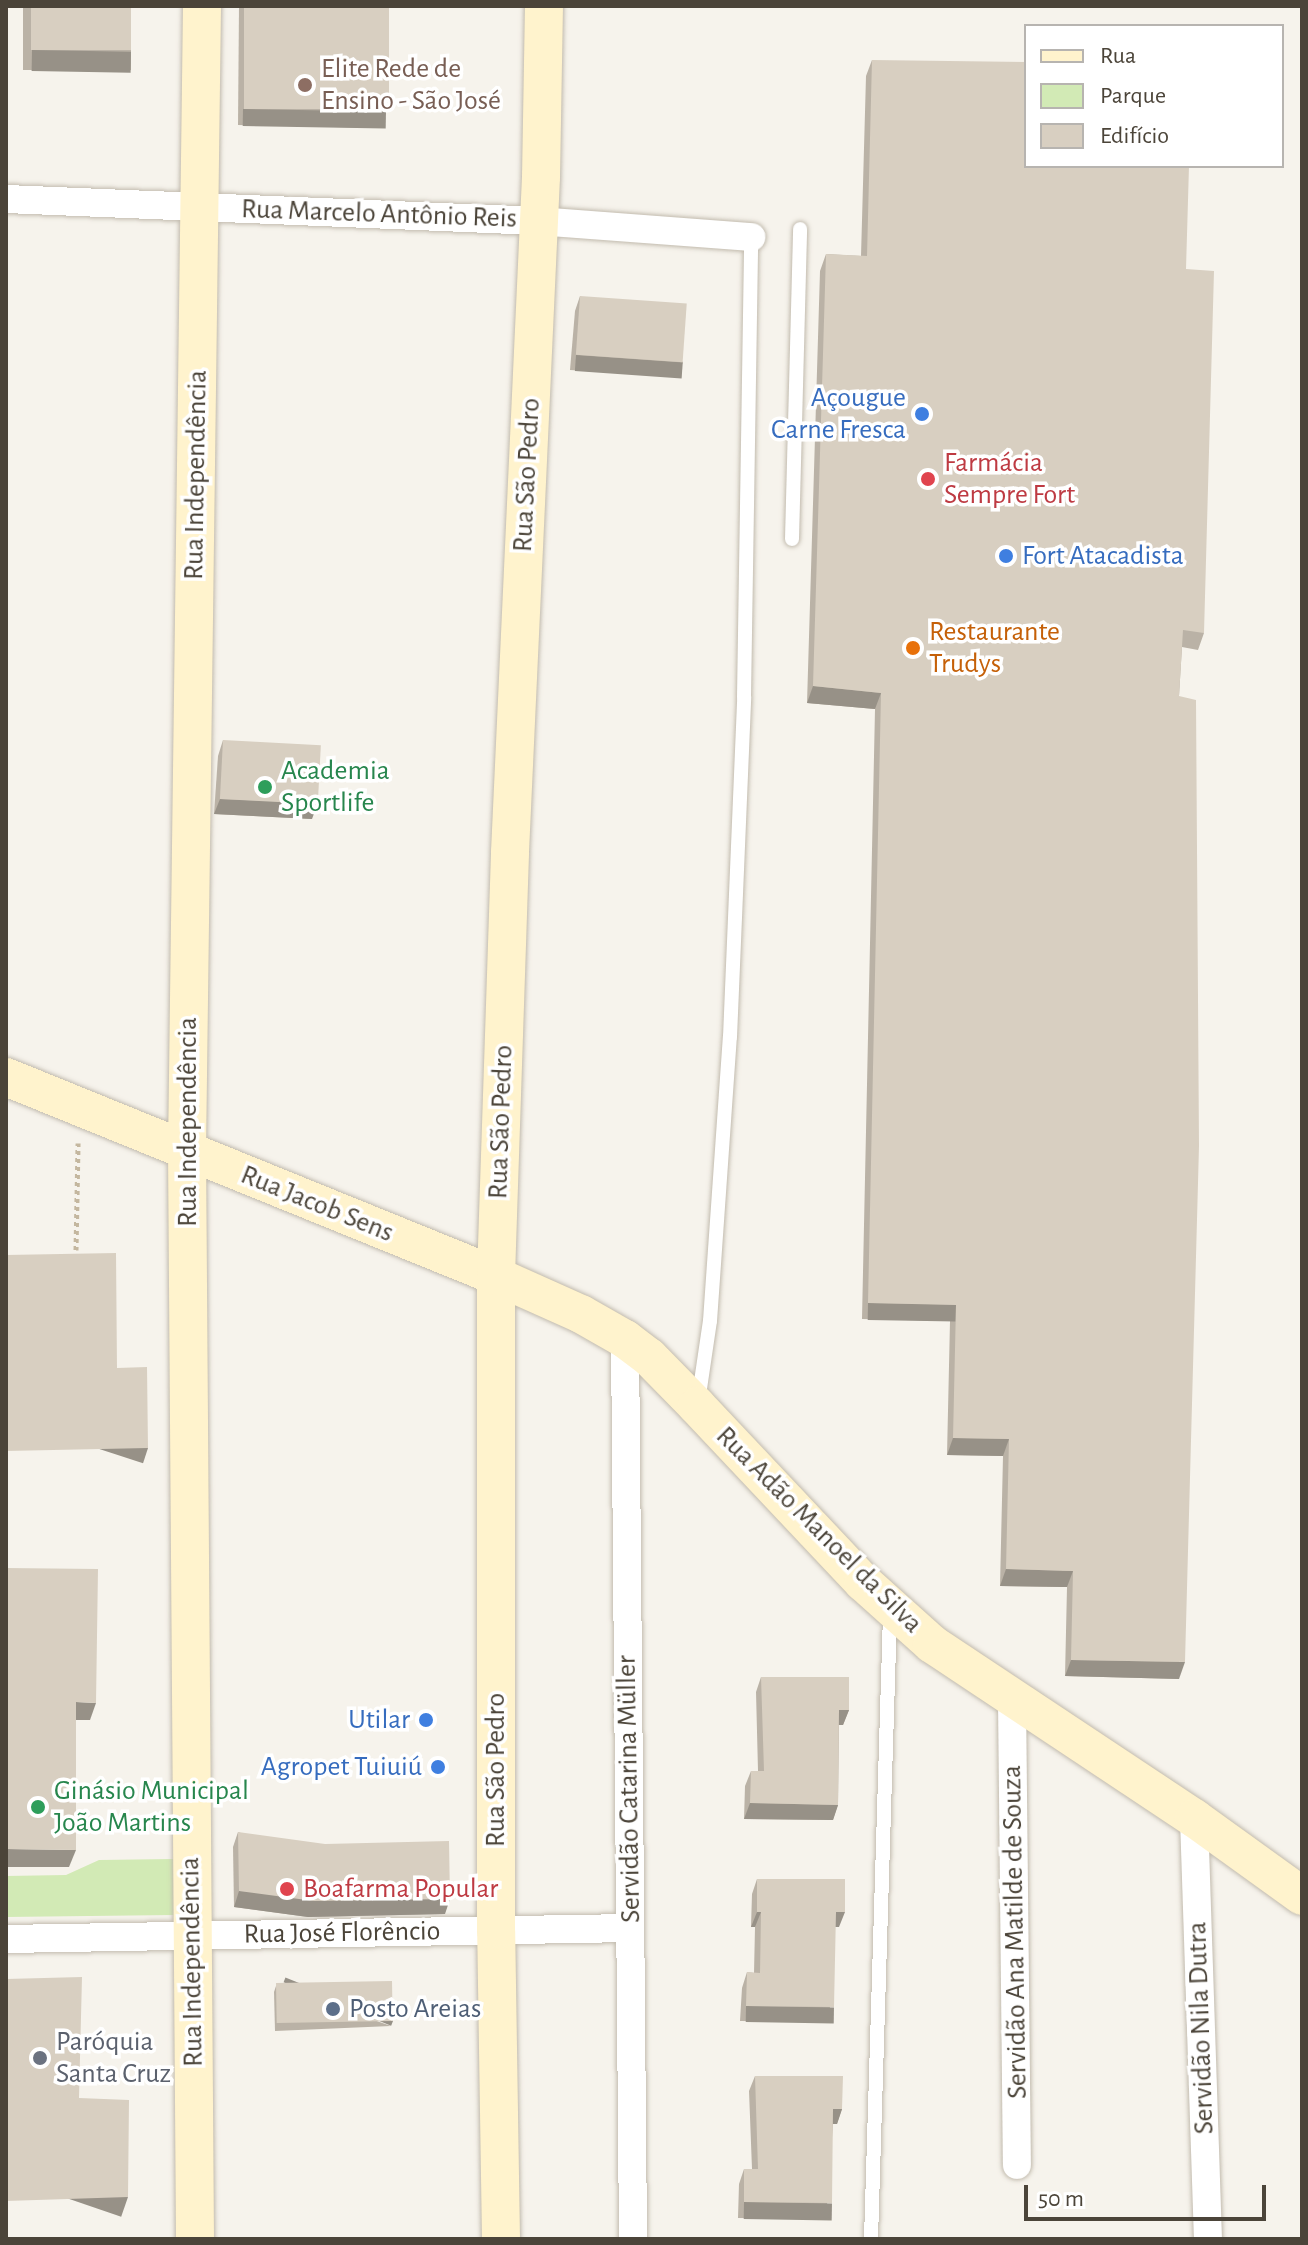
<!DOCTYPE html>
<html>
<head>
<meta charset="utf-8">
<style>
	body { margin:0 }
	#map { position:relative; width:1308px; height:2245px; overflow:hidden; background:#f6f3ec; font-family:"Alegreya Sans",sans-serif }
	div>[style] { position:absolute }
	.green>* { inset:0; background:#d2eab5 }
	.path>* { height:5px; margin-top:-2.5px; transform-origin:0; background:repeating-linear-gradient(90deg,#c4b79f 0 4px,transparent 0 8px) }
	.roads { filter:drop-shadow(0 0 2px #c2bbae) drop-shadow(0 0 2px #c2bbae) }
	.lane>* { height:14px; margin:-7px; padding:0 7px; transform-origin:7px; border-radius:7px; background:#fff }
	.street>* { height:28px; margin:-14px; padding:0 14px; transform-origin:14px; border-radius:14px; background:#fff }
	.secondary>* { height:38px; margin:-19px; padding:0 19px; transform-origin:19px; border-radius:19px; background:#fff3cd }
	.wall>* { inset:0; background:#bab2a6; transform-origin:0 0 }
	.shaded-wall>* { inset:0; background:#979187; transform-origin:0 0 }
	.building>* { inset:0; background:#d8cfc1; transform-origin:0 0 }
	.dots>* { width:22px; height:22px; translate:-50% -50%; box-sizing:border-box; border:4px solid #fff; border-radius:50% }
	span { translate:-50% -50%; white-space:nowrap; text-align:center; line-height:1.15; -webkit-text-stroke:7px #fff; paint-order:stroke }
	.education-label { font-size:28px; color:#785e54 }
	.left { translate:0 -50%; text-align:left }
	.street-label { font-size:28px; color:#4b4439 }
	.shop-label { font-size:28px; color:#366cbe }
	.right { translate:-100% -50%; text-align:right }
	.health-label { font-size:28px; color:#be3a42 }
	.food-label { font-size:28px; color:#c56008 }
	.leisure-label { font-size:28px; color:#27864d }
	.service-label { font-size:28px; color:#4e5e75 }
	.worship-label { font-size:28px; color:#5b616d }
	.frame { position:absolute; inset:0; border:8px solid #4b4439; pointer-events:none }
	.legend { position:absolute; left:1024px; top:24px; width:260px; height:144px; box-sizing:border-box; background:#fff; border:2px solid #b7b4b0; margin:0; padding:10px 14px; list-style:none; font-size:24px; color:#4b4439 }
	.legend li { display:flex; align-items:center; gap:16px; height:40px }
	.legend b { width:40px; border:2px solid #b7b4b0 }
	.scale { position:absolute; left:1024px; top:2185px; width:242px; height:36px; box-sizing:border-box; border:4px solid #4b4439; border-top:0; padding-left:10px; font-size:24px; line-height:28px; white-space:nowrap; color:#4b4439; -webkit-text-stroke:6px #fff; paint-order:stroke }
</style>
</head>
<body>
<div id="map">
	<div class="green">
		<div style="clip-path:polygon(173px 1859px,174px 1915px,6px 1917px,6px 1876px,66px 1875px,99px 1860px)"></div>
	</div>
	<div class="path">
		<div style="left:76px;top:1250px;width:107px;rotate:-88.9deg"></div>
	</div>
	<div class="roads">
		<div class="lane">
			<div style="left:792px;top:539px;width:310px;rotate:-88.5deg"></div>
			<div style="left:698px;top:1402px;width:82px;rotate:-81.6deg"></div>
			<div style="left:710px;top:1321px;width:285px;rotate:-86deg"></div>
			<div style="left:730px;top:1037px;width:340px;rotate:-87.6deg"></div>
			<div style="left:744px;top:697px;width:460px;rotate:-89.1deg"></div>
			<div style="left:871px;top:2239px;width:627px;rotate:-88.26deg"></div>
		</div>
		<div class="street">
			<div style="left:6px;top:199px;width:532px;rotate:2.37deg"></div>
			<div style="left:538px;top:221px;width:214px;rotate:4.3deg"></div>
			<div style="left:625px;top:1339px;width:900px;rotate:89.49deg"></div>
			<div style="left:1012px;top:1699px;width:466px;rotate:89.4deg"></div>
			<div style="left:1194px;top:1818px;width:421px;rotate:88.1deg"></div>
			<div style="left:6px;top:1939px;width:624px;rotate:-1.01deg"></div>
		</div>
		<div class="secondary">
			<div style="left:6px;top:1077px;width:529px;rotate:22.1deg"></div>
			<div style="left:496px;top:1276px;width:93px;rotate:24.1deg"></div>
			<div style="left:581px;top:1314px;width:51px;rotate:29.6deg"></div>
			<div style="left:625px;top:1339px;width:30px;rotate:37deg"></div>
			<div style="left:649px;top:1357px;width:69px;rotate:45.6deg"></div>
			<div style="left:697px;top:1406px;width:242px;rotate:46.7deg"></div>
			<div style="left:863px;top:1582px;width:93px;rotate:41.9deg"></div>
			<div style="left:932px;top:1644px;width:315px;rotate:33.6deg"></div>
			<div style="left:1194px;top:1818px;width:133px;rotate:35.8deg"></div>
			<div style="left:195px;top:2239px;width:1087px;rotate:-90.42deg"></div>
			<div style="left:187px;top:1152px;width:1146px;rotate:-89.25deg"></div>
			<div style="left:501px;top:2239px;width:308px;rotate:-90.9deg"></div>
			<div style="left:496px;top:1931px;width:655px;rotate:-90deg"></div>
			<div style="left:496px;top:1276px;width:424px;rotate:-88.1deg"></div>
			<div style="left:510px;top:852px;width:676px;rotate:-87.37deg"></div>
			<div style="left:541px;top:177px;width:171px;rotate:-89deg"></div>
		</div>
	</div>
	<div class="wall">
		<div style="left:23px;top:6px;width:108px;height:64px"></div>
		<div style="clip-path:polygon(239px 6px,389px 6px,386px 112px,380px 128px,238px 125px)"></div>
		<div style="clip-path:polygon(872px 60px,1186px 269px,1204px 633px,1198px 650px,1182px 647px,1179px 696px,1179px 1679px,1065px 1676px,1067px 1587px,1000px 1586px,1003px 1456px,947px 1455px,950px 1321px,862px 1319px,875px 709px,807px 703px,820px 271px,826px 254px,861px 256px,866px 76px)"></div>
		<div style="clip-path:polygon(580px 296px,683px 362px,677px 377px,570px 370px,575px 311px)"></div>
		<div style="clip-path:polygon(223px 740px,312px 819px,214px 814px,218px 756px)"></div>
		<div style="clip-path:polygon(761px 1677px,849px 1710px,843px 1725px,839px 1725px,838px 1805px,833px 1820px,744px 1819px,745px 1786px,751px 1771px,758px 1771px,756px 1692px)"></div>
		<div style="clip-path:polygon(238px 1832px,445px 1914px,308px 1917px,234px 1907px,233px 1847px)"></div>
		<div style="clip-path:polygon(757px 1879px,839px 1927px,835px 1927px,829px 2022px,740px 2021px,742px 1988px,747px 1972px,754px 1973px,755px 1927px,751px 1927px,752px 1894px)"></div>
		<div style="clip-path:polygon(276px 1986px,391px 2026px,275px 2031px,274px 1992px)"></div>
		<div style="clip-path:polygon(755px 2076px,842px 2109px,837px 2124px,833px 2124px,826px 2219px,738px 2218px,739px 2184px,744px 2169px,752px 2169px,749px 2091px)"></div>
	</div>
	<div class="shaded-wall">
		<div style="left:32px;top:50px;width:99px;height:21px;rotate:1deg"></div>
		<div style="left:243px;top:109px;width:143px;height:17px;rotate:1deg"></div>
		<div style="left:576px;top:355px;width:107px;height:16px;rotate:4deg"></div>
		<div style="clip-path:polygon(813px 686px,881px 693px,875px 709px,807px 703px)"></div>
		<div style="clip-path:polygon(220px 799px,318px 803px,312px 819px,214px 814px)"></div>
		<div style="left:868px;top:1303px;width:88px;height:17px;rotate:1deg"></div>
		<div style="clip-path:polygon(953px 1438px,1009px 1439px,1003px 1456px,947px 1455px)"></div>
		<div style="left:148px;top:1448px;width:16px;height:142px;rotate:108deg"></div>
		<div style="clip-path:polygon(1006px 1569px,1073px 1571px,1067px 1587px,1000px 1586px)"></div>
		<div style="clip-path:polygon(1071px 1660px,1185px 1662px,1179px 1679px,1065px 1676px)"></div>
		<div style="clip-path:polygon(76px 1702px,96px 1703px,90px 1720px,70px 1720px)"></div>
		<div style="clip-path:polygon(839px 1710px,849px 1710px,843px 1725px,834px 1725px)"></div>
		<div style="clip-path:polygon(750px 1803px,838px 1805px,833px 1820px,744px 1819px)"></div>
		<div style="clip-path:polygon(6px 1849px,76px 1850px,69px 1867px,6px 1867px)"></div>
		<div style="clip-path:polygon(239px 1891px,450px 1899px,445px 1914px,308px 1917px,234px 1907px)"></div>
		<div style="clip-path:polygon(757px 1912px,761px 1912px,755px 1927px,751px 1927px)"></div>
		<div style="clip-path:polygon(836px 1912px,845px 1912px,839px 1927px,830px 1927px)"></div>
		<div style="left:746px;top:2006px;width:88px;height:16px;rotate:1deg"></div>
		<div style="left:393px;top:2021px;width:5px;height:116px;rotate:112deg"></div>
		<div style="clip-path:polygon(833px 2109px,842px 2109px,837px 2124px,828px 2124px)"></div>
		<div style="left:128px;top:2197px;width:21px;height:122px;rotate:109deg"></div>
		<div style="left:744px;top:2202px;width:88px;height:17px;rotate:1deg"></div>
	</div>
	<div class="building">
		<div style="left:31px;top:6px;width:100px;height:44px"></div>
		<div style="left:244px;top:6px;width:145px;height:103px"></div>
		<div style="clip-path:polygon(872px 60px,1026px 62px,1026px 166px,1189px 166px,1186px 269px,1214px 271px,1204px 633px,1183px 630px,1179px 696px,1196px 700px,1199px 1146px,1185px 1662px,1071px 1660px,1073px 1571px,1006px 1569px,1009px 1439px,953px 1438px,956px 1305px,868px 1303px,881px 693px,813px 686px,826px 254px,867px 256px)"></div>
		<div style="left:580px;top:296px;width:107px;height:59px;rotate:4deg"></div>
		<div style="left:223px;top:740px;width:98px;height:59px;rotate:3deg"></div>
		<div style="clip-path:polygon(116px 1253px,117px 1368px,147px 1367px,148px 1448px,6px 1451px,6px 1255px)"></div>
		<div style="clip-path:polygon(6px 1568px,98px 1569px,96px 1703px,76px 1702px,76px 1850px,6px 1849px)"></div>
		<div style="clip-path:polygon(761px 1677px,849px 1677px,849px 1710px,839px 1710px,838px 1805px,750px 1803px,751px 1771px,764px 1771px)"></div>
		<div style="clip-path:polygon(238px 1832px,325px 1844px,449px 1841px,450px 1899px,314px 1901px,239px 1891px)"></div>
		<div style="clip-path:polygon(757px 1879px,845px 1879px,845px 1912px,836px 1912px,834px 2007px,746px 2006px,747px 1972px,760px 1973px,761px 1912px,757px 1912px)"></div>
		<div style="clip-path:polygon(82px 1977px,79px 2098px,129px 2100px,128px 2197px,6px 2201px,6px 1979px)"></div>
		<div style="left:392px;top:1981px;width:40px;height:116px;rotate:89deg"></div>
		<div style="clip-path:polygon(755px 2076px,843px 2076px,842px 2109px,833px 2109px,832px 2203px,744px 2202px,744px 2169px,758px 2169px)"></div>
	</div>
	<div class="dots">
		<div style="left:305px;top:85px;background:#8d6e63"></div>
		<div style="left:922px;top:414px;background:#3f7fe0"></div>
		<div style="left:928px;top:479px;background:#e0444e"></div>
		<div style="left:1006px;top:556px;background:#3f7fe0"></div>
		<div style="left:913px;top:648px;background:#e8710a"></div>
		<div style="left:265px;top:787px;background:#2e9e5b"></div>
		<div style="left:426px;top:1720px;background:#3f7fe0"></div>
		<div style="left:438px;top:1767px;background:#3f7fe0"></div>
		<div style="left:38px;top:1807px;background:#2e9e5b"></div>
		<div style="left:287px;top:1889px;background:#e0444e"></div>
		<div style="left:333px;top:2009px;background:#5c6f8a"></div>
		<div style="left:40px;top:2058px;background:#6b7280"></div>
	</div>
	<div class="education-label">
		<span class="left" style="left:321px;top:85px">Elite Rede de<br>Ensino - São José</span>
	</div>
	<div class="street-label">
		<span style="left:379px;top:214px;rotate:2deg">Rua Marcelo Antônio Reis</span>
		<span style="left:196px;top:475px;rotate:-89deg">Rua Independência</span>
		<span style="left:527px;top:475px;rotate:-87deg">Rua São Pedro</span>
		<span style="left:188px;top:1122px;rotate:-90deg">Rua Independência</span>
		<span style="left:501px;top:1122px;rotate:-88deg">Rua São Pedro</span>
		<span style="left:317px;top:1204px;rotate:22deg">Rua Jacob Sens</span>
		<span style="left:819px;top:1530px;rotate:45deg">Rua Adão Manoel da Silva</span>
		<span style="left:496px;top:1770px;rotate:-90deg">Rua São Pedro</span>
		<span style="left:629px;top:1789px;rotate:-91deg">Servidão Catarina Müller</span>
		<span style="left:1015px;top:1932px;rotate:-91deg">Servidão Ana Matilde de Souza</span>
		<span style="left:342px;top:1933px;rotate:-1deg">Rua José Florêncio</span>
		<span style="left:192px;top:1962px;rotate:-91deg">Rua Independência</span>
		<span style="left:1201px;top:2028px;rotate:-92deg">Servidão Nila Dutra</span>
	</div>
	<div class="shop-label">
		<span class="right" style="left:906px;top:414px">Açougue<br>Carne Fresca</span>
		<span class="left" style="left:1022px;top:556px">Fort Atacadista</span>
		<span class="right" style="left:410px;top:1720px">Utilar</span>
		<span class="right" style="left:422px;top:1767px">Agropet Tuiuiú</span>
	</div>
	<div class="health-label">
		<span class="left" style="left:944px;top:479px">Farmácia<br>Sempre Fort</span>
		<span class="left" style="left:303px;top:1889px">Boafarma Popular</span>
	</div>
	<div class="food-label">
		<span class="left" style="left:929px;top:648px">Restaurante<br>Trudys</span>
	</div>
	<div class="leisure-label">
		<span class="left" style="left:281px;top:787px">Academia<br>Sportlife</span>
		<span class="left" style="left:54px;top:1807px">Ginásio Municipal<br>João Martins</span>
	</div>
	<div class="service-label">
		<span class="left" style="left:349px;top:2009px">Posto Areias</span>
	</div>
	<div class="worship-label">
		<span class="left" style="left:56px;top:2058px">Paróquia<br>Santa Cruz</span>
	</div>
	<div class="frame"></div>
	<ul class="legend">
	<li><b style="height:10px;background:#fff3cd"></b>Rua</li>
	<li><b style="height:22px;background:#d2eab5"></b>Parque</li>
	<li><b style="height:22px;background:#d8cfc1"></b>Edifício</li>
	</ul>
	<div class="scale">50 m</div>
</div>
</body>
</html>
